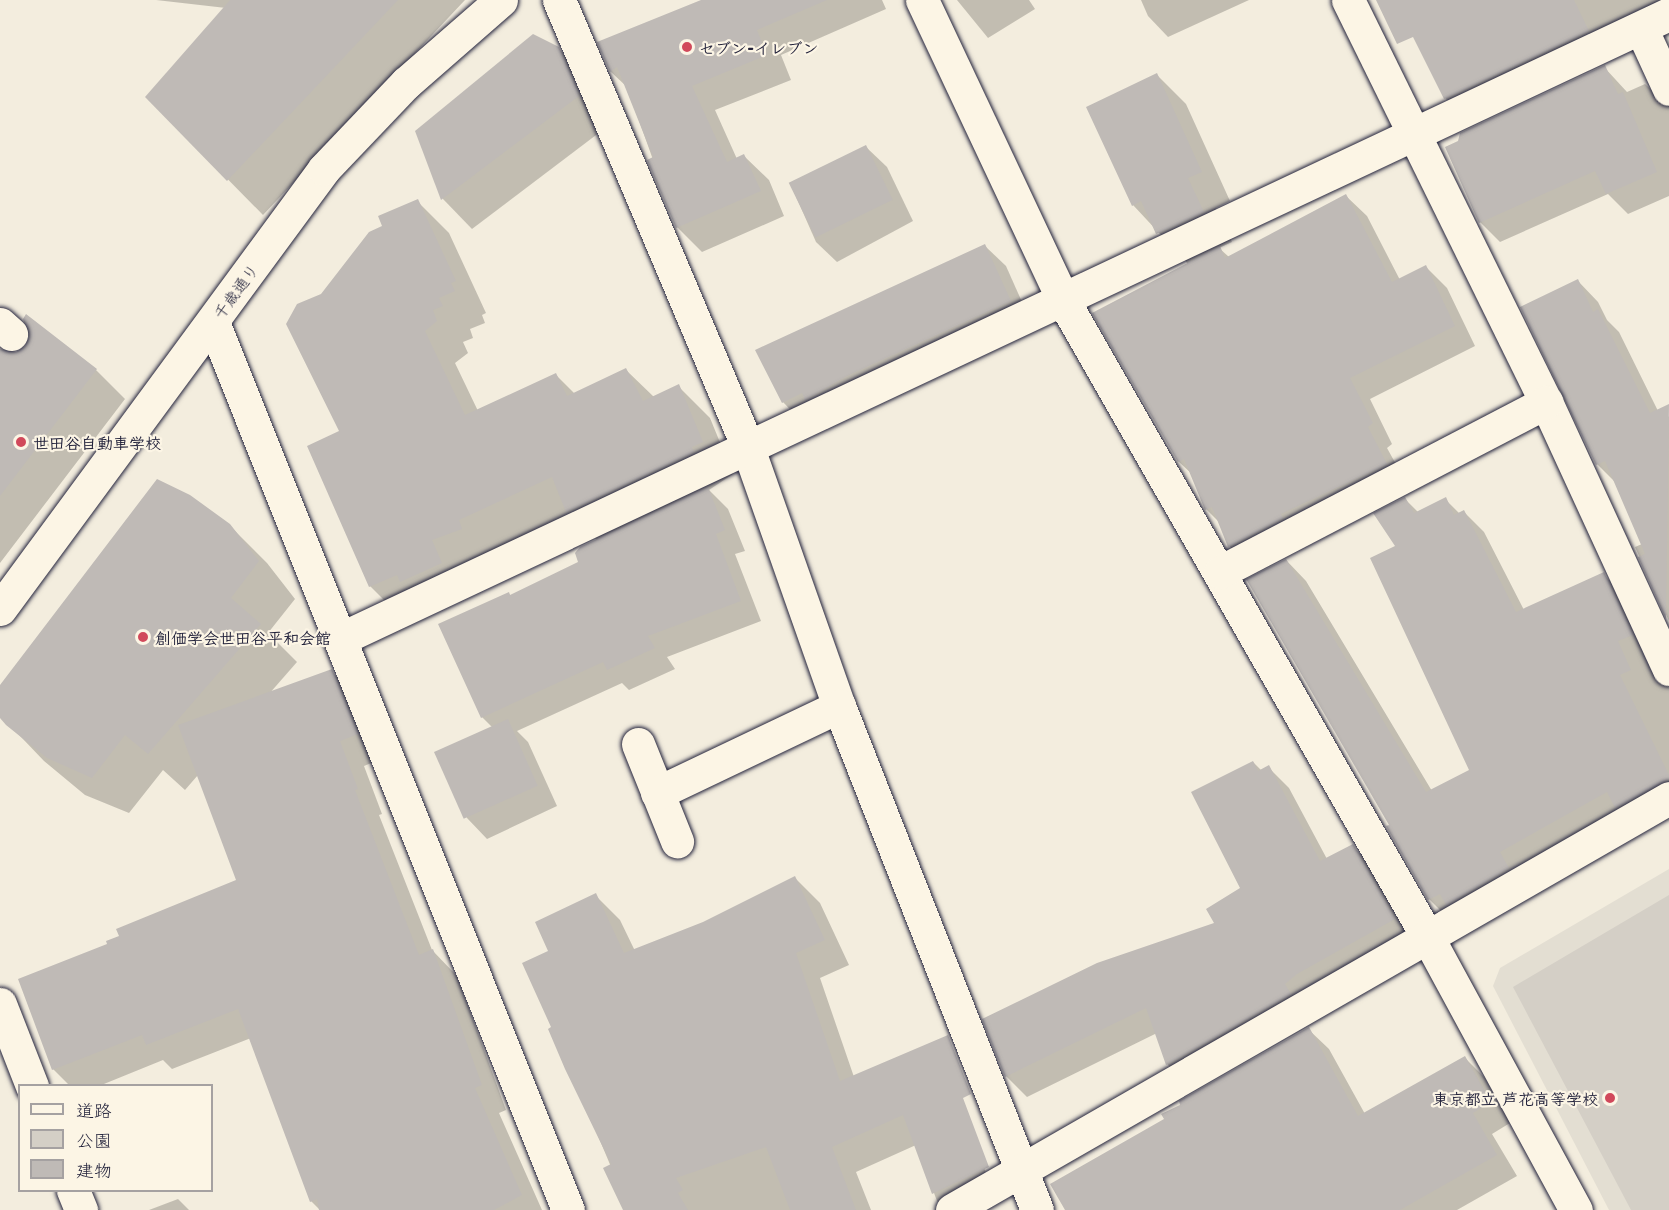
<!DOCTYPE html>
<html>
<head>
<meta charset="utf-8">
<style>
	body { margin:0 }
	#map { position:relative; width:1669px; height:1210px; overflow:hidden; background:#f3edde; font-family:"Playpen Sans","Klee One",sans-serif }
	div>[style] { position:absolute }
	.built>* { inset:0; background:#e3ded2 }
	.green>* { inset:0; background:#d4cfc6 }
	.shadow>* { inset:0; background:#0003 }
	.building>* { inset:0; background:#bfbab6; transform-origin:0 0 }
	.roads { filter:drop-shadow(0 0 2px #22223b) drop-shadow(0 0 2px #22223b) }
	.minor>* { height:33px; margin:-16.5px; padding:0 16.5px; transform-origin:16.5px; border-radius:16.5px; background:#fcf5e5 }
	.dots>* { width:16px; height:16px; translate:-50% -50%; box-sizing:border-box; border:3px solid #fcf5e5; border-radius:50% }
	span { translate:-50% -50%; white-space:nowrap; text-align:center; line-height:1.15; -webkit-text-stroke:4.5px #fcf5e5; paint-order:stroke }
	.poi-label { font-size:16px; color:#22223b; font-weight:700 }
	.left { translate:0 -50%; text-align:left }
	.right { translate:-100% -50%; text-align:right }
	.street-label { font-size:16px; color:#22223b }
	.legend { position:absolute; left:18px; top:1084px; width:195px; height:108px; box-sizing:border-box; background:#fcf5e5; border:2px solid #a5a1a1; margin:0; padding:8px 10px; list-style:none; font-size:18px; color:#22223b }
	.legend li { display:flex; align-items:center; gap:12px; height:30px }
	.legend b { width:30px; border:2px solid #a5a1a1 }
</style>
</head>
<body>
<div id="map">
	<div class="built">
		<div style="clip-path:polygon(1669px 869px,1669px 1210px,1609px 1210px,1493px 986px,1500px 968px)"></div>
	</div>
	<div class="green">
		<div style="clip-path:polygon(1669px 895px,1669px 1210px,1631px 1210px,1513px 987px)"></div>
	</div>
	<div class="shadow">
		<div style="clip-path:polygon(156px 0,465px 0,263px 215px,147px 97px,226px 8px)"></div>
		<div style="clip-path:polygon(705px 0,882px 0,886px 9px,781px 55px,791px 80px,715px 110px,737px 159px,744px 156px,769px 180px,784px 216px,702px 252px,677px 227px,627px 87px,611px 72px,599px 43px)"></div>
		<div style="clip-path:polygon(957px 0,1029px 0,1035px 9px,988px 38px)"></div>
		<div style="clip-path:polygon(1141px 0,1249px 0,1168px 37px,1148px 16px)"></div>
		<div style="clip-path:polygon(1472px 0,1669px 0,1466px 119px,1445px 98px)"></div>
		<div style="clip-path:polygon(558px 48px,588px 78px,608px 126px,472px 229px,443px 199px,417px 131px)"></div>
		<div style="clip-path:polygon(1604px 67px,1627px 92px,1645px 84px,1669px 106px,1669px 196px,1628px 214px,1608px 194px,1500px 242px,1480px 222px)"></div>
		<div style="clip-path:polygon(1157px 75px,1186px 104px,1230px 201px,1216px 208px,1232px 242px,1219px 248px,1229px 257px,1346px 196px,1367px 216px,1400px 280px,1426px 267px,1447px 288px,1475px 346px,1370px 399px,1392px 444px,1387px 448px,1407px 484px,1250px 566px,1229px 546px,1220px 523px,1206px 509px,1193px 475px,1179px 462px,1188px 264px,1133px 205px)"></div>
		<div style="clip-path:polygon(866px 147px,887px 167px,913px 221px,837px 262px,816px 242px,790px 183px)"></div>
		<div style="clip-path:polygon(417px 201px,449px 233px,486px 313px,482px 315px,485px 323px,470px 329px,473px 338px,463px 342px,468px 353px,455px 363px,478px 411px,556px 375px,575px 394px,626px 370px,654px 397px,678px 386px,710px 418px,733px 474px,709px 490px,728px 509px,745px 551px,735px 554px,761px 621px,667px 657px,675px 669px,629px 690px,622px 683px,517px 731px,528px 742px,557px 806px,487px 839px,467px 818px,437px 754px,493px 728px,482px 717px,508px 593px,511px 596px,580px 563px,599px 542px,570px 514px,401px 617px,370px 586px,341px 432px,322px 295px,384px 227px)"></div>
		<div style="clip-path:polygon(985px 246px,1006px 266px,1031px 322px,803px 423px,783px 402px)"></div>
		<div style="clip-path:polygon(1578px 281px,1598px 302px,1607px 320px,1619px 332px,1658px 411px,1661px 409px,1669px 417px,1669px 621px,1635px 547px,1642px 544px,1616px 483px,1597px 464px)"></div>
		<div style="clip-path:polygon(26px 347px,96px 370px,125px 399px,0 563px,0 351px,16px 354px)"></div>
		<div style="clip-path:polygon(1405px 499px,1419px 513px,1445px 499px,1460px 514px,1464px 512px,1484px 532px,1524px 610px,1603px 574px,1624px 595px,1669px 688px,1669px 808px,1450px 920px,1429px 899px,1391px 825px,1286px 560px,1306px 581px,1432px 791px,1471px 770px,1397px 546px)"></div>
		<div style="clip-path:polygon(229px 525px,267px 563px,295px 599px,268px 633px,297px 662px,269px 694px,331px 671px,356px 696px,381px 759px,364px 766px,382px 814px,379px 815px,432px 950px,457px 976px,506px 1110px,499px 1113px,542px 1210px,320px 1210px,311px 1201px,251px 1038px,172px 1069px,163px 1060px,99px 1086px,70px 1086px,53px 1069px,109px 945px,238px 881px,198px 775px,185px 790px,163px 770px,129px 813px,85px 795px,44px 761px,0 715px,0 688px)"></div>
		<div style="clip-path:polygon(1253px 762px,1262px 771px,1268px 767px,1289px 788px,1327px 859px,1352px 846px,1373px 866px,1415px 940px,1188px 1085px,1167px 1064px,1157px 1033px,1027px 1097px,1006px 1076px,1216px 924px,1242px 889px)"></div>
		<div style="clip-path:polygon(795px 878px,820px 903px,849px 965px,820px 978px,854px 1077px,944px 1073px,998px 1201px,946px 1210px,937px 1201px,916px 1145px,856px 1172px,871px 1210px,629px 1210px,553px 1028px,550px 952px,595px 895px,620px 920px,635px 951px,704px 923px)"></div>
		<div style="clip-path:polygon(1308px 1029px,1329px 1049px,1365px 1114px,1465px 1058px,1485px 1078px,1510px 1123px,1492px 1134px,1517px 1176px,1457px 1210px,1067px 1210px,1182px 1105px)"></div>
		<div style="clip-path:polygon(178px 1199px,189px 1210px,149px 1210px)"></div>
	</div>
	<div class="building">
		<div style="clip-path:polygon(230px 0,398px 0,227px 181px,145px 97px)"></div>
		<div style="clip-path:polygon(701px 0,827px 0,757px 30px,767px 55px,692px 86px,727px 162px,744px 154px,761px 191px,676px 228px,647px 160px,653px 157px,617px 67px,610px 72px,597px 42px)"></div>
		<div style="clip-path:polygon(1376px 0,1574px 0,1589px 31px,1444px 99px,1413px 37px,1397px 44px)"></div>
		<div style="clip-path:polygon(533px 34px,559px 47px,579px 96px,441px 200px,415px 131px)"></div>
		<div style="clip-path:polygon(1605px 65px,1618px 94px,1623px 92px,1657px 172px,1606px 194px,1595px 171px,1479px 223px,1445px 147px,1458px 141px,1460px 133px)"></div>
		<div style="clip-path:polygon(1157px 73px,1202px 172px,1188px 178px,1204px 212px,1156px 234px,1141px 201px,1132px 206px,1086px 107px)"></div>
		<div style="left:866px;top:145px;width:61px;height:86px;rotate:64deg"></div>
		<div style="clip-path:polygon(1346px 194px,1392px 282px,1426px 265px,1455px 326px,1350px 378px,1373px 423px,1368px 427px,1387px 464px,1281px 514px,1283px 518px,1228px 547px,1212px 507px,1205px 510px,1184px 459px,1178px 462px,1092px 313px,1220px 246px,1225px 258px)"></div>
		<div style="clip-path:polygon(418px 199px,456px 281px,451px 283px,455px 291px,439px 298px,443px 306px,433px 310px,437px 321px,425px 331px,465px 415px,556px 373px,567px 396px,626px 368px,643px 401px,679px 384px,703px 442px,692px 447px,694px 452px,566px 512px,552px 477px,459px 520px,462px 529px,432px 540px,442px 563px,400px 582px,397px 575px,369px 587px,307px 446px,339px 431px,286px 324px,297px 304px,321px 294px,369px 232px,382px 226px,378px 216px)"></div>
		<div style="clip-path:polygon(985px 244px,1011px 301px,847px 376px,805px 400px,802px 393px,782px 403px,755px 350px)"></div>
		<div style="clip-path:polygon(1578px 279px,1593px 312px,1598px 309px,1650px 413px,1669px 404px,1666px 619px,1638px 557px,1645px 554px,1605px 461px,1596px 465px,1520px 307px)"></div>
		<div style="clip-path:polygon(26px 314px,97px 369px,0 496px,0 349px,16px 352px,25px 346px,29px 337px,23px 319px)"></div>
		<div style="clip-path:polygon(157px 479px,190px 495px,230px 524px,259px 561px,231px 598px,261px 624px,148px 754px,125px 735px,92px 778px,47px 758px,6px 725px,0 718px,0 685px)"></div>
		<div style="clip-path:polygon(708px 487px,725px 530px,716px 534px,741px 601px,648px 636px,655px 648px,607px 670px,603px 662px,481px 718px,438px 624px,509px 592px,510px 595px,578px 562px,575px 553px,580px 547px)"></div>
		<div style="clip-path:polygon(1405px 497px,1414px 513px,1446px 497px,1454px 515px,1464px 510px,1516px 612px,1604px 572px,1633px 635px,1618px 641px,1631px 670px,1620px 675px,1669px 775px,1669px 779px,1615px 808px,1607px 792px,1500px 852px,1509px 868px,1446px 905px,1440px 894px,1428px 900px,1386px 826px,1389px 825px,1246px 579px,1286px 559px,1426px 792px,1469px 770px,1370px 558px,1395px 546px,1373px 513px)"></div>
		<div style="clip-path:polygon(332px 669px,358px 734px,340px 741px,358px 789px,355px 790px,419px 955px,433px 949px,482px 1085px,475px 1088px,522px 1195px,494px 1210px,319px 1210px,317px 1199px,310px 1202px,238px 1009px,146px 1045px,142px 1035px,52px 1070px,18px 979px,107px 944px,106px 941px,119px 936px,116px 929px,236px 880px,178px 725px)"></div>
		<div style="left:508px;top:719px;width:73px;height:81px;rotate:66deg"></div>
		<div style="clip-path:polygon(1253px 761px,1258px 771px,1269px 765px,1320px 861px,1353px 844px,1395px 919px,1297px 974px,1285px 984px,1291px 994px,1166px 1065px,1146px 1008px,1005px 1077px,982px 1019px,1097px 963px,1214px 923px,1206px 909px,1240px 888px,1191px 792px)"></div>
		<div style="clip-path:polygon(795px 876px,825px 940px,796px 953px,840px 1081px,948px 1035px,971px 1094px,963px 1098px,989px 1167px,932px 1194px,903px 1115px,832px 1147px,856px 1210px,790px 1210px,766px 1147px,676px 1178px,683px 1190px,678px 1193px,688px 1210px,623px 1210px,603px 1168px,611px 1164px,565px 1069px,548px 1029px,551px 1027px,522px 963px,548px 951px,535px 922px,596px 893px,624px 953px,703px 922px)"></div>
		<div style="clip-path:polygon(1309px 1027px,1358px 1116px,1465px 1056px,1491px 1102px,1473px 1113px,1497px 1155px,1400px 1210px,1065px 1210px,1050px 1184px,1164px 1119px,1161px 1114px,1180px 1105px,1179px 1101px)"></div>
	</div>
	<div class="roads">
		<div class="minor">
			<div style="left:559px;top:0;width:486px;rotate:67.1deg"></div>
			<div style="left:748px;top:448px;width:274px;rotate:70.6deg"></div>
			<div style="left:839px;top:706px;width:541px;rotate:68.55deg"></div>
			<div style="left:922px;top:0;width:331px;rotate:64.8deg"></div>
			<div style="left:1063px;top:300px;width:733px;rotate:60.22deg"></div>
			<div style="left:1427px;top:936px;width:312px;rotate:61.5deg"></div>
			<div style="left:1348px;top:0;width:448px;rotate:63.8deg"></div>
			<div style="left:1546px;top:402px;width:294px;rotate:65.3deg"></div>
			<div style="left:1641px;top:28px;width:67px;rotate:65.3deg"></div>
			<div style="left:213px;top:322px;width:956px;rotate:68.21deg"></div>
			<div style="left:0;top:324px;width:15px;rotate:42deg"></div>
			<div style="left:1220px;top:572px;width:368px;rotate:-27.5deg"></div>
			<div style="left:0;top:609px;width:546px;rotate:-53.63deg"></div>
			<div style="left:324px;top:169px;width:119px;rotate:-46.4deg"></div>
			<div style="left:406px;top:83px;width:126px;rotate:-41.1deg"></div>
			<div style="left:340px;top:639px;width:1469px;rotate:-25.19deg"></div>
			<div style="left:638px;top:744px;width:105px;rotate:68.1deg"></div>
			<div style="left:657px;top:793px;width:202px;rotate:-25.5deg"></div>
			<div style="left:0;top:1004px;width:88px;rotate:68.7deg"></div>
			<div style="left:73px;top:1190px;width:22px;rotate:68deg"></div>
			<div style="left:952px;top:1210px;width:827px;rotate:-29.88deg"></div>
		</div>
	</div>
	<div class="dots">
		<div style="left:687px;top:47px;background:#d1495b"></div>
		<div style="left:21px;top:442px;background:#d1495b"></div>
		<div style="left:143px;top:637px;background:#d1495b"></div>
		<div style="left:1610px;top:1098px;background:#d1495b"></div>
	</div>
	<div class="poi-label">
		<span class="left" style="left:699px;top:47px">セブン-イレブン</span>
		<span class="left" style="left:33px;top:442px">世田谷自動車学校</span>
		<span class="left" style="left:155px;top:637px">創価学会世田谷平和会館</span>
		<span class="right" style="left:1598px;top:1098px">東京都立 芦花高等学校</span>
	</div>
	<div class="street-label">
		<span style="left:235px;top:291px;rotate:-54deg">千歳通り</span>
	</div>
	<ul class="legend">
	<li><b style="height:8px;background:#fcf5e5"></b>道路</li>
	<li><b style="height:16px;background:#d4cfc6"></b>公園</li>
	<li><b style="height:16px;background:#bfbab6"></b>建物</li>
	</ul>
</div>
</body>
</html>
